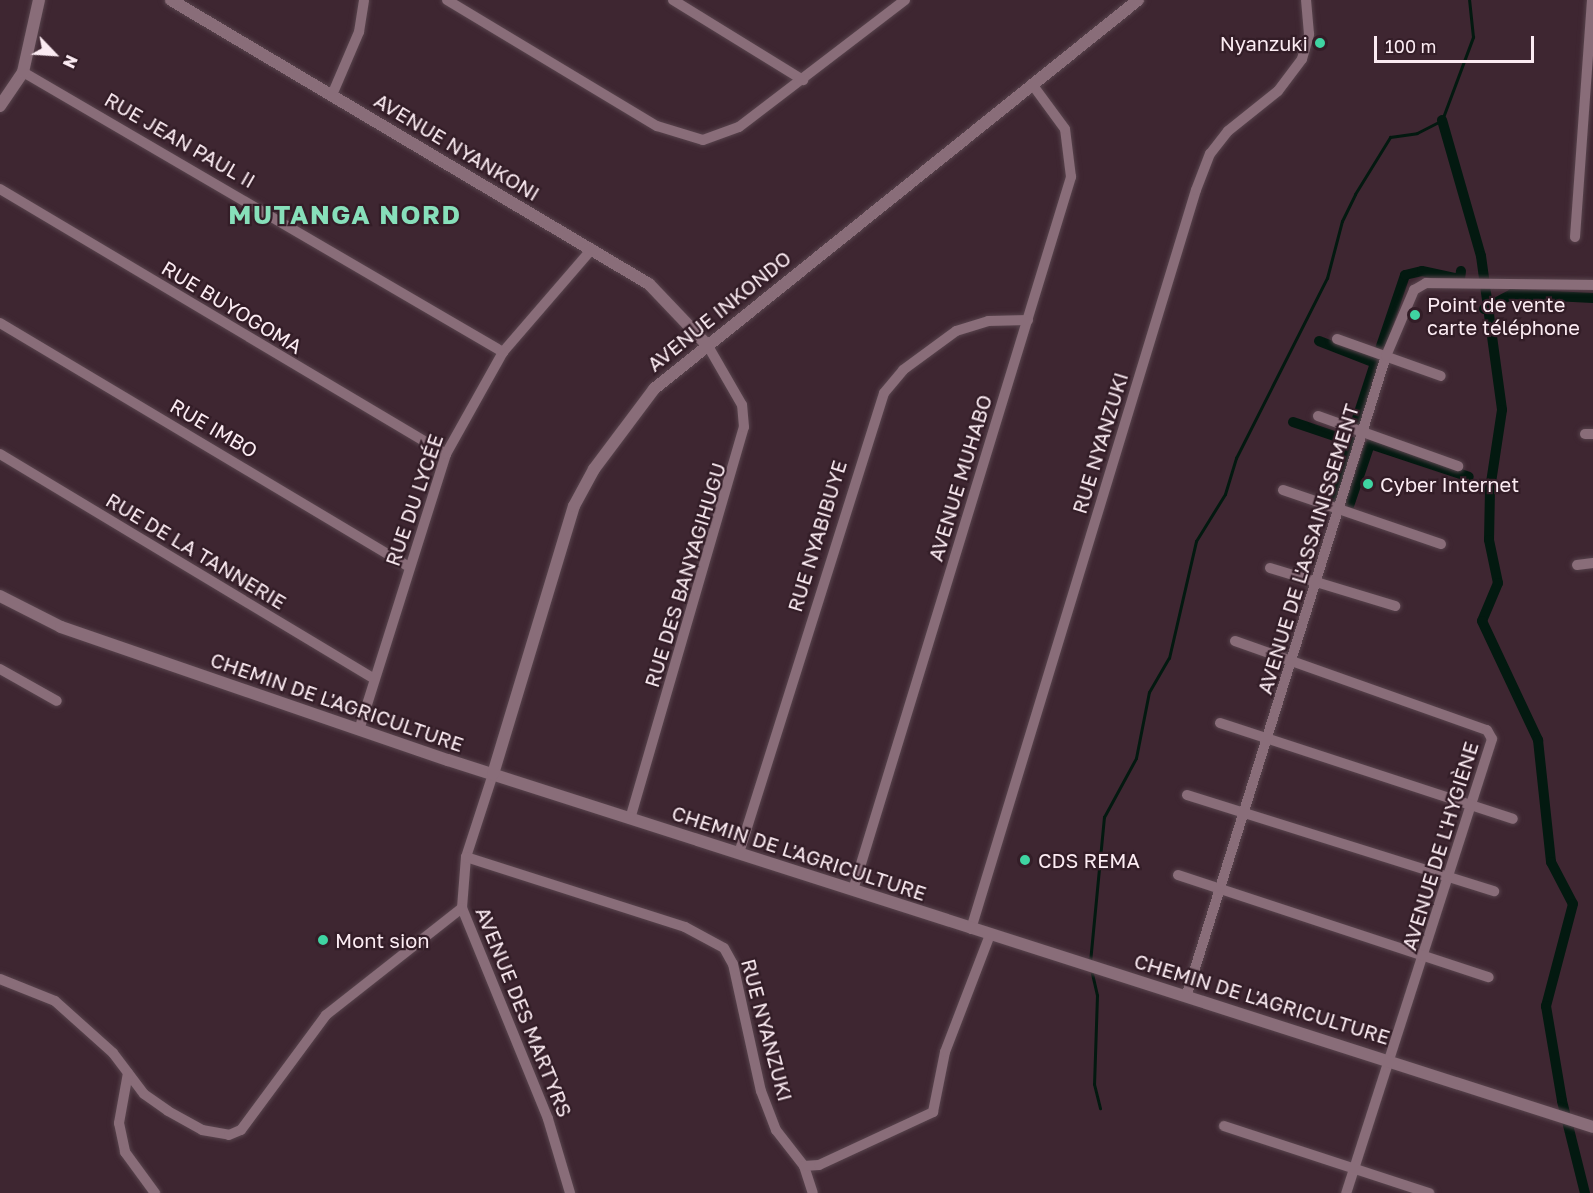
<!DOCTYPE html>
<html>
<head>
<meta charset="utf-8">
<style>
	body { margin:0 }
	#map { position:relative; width:1593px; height:1193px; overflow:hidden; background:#3e2631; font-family:"Golos Text",sans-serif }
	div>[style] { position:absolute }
	.stream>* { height:3px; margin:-1.5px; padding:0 1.5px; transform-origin:1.5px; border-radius:1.5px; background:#031910 }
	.canal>* { height:10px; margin:-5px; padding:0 5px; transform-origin:5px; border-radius:5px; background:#031910 }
	.roads { filter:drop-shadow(0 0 2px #58444d) drop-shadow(0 0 2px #58444d) }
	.minor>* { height:10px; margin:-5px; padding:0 5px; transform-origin:5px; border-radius:5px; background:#896d79 }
	.tertiary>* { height:12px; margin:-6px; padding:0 6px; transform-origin:6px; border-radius:6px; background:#896d79 }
	.dots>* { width:16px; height:16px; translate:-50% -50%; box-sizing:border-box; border:3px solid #331d27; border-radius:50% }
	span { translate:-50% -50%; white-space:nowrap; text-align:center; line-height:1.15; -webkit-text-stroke:4.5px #331d27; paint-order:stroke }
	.poi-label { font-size:20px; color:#fbebf2 }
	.right { translate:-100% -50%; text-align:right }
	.left { translate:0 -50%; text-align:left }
	.street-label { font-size:20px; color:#fbebf2 }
	.district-label { font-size:26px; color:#87dfba; font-weight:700; letter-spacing:1.5px }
	.north { position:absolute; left:24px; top:24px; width:60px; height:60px; -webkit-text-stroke:4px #331d27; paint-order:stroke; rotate:115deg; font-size:16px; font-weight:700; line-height:24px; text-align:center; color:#fbebf2 }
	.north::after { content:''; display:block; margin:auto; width:21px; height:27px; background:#fbebf2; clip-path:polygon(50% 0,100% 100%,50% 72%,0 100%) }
	.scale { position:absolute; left:1374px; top:36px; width:160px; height:27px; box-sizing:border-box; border:3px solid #fbebf2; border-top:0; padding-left:8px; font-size:18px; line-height:21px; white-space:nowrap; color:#fbebf2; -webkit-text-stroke:4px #331d27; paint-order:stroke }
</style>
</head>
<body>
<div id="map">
	<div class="stream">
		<div style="left:1090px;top:962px;width:146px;rotate:-84.5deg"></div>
		<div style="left:1104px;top:817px;width:67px;rotate:-61.5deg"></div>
		<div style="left:1136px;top:758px;width:67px;rotate:-78.9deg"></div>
		<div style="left:1149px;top:692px;width:39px;rotate:-60deg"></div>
		<div style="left:1169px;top:658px;width:120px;rotate:-77deg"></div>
		<div style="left:1196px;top:541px;width:55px;rotate:-58.3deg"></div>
		<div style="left:1225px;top:494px;width:38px;rotate:-73deg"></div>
		<div style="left:1236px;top:458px;width:202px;rotate:-63.2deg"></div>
		<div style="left:1327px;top:278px;width:59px;rotate:-75.3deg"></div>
		<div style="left:1342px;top:221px;width:30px;rotate:-64deg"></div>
		<div style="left:1355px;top:194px;width:67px;rotate:-58.4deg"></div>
		<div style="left:1390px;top:137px;width:27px;rotate:-8deg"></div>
		<div style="left:1417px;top:133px;width:28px;rotate:-27deg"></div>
		<div style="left:1442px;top:120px;width:89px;rotate:-69.5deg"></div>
		<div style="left:1473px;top:37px;width:37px;rotate:-96deg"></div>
		<div style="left:1091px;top:969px;width:27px;rotate:77deg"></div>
		<div style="left:1097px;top:995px;width:89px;rotate:91.9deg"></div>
		<div style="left:1094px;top:1084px;width:25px;rotate:76deg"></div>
	</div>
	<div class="canal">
		<div style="left:1442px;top:120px;width:141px;rotate:74deg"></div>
		<div style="left:1481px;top:256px;width:155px;rotate:82.2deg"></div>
		<div style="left:1502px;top:410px;width:80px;rotate:98.6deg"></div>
		<div style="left:1490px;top:489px;width:51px;rotate:91.1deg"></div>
		<div style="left:1489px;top:540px;width:44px;rotate:78.2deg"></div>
		<div style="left:1498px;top:583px;width:41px;rotate:112.8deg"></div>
		<div style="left:1482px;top:621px;width:132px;rotate:64.8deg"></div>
		<div style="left:1538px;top:740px;width:123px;rotate:83.9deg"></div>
		<div style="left:1551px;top:862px;width:47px;rotate:62.4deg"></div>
		<div style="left:1573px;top:904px;width:106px;rotate:104.8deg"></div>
		<div style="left:1546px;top:1006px;width:96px;rotate:80.4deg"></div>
		<div style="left:1562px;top:1101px;width:95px;rotate:76deg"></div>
		<div style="left:1484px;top:309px;width:32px;rotate:-28deg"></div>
		<div style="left:1512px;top:294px;width:81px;rotate:2.8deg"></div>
		<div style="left:1319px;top:341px;width:60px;rotate:21.4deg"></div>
		<div style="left:1375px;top:363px;width:65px;rotate:107.9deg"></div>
		<div style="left:1380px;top:349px;width:78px;rotate:-71.3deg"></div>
		<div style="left:1405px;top:275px;width:17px;rotate:-13deg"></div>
		<div style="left:1422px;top:271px;width:39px;rotate:12deg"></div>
		<div style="left:1460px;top:279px;width:8px;rotate:-83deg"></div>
		<div style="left:1293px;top:422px;width:62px;rotate:18.7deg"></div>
		<div style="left:1352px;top:442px;width:65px;rotate:110.7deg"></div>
		<div style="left:1349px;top:506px;width:65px;rotate:-71.3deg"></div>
		<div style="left:1370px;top:444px;width:104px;rotate:18.4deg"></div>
	</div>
	<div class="roads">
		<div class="minor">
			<div style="left:447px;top:0;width:245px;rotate:31deg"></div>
			<div style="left:657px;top:126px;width:48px;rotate:16.9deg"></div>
			<div style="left:703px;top:140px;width:38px;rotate:-20deg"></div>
			<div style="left:739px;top:127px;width:209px;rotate:-37.4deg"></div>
			<div style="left:673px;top:0;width:153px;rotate:31.6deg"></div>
			<div style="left:23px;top:72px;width:556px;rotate:30.26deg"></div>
			<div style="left:332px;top:95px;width:69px;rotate:-66.8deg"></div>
			<div style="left:359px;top:32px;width:32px;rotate:-81deg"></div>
			<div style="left:0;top:189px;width:519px;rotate:30.72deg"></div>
			<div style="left:1575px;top:237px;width:238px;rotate:-85.9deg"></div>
			<div style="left:0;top:323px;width:476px;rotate:30.8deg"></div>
			<div style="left:1337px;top:339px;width:110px;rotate:19.6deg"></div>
			<div style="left:1318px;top:416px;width:149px;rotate:19.7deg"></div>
			<div style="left:1585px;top:434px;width:8px"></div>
			<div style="left:0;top:454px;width:435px;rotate:31deg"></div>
			<div style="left:1283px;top:490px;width:167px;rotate:18.9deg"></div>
			<div style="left:1577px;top:565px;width:16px;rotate:-7deg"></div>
			<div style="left:1270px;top:568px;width:131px;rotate:16.9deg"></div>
			<div style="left:1235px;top:641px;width:267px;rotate:19.5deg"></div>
			<div style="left:1487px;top:730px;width:10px;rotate:61deg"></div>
			<div style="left:1492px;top:739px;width:477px;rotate:107.8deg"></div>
			<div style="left:0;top:669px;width:65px;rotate:29.3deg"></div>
			<div style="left:1220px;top:723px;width:308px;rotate:18.1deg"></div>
			<div style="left:359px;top:730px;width:289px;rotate:-72.5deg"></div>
			<div style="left:446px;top:454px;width:117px;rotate:-60.8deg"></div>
			<div style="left:503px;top:352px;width:136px;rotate:-49.2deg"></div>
			<div style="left:493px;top:774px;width:87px;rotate:108deg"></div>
			<div style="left:466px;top:857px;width:51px;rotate:94.5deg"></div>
			<div style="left:462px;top:908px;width:228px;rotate:67.8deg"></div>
			<div style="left:548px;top:1119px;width:77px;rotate:73.4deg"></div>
			<div style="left:1187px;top:795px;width:322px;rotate:17.4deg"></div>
			<div style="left:630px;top:819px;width:408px;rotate:-73.8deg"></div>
			<div style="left:744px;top:427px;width:22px;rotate:-95deg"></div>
			<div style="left:742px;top:405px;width:68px;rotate:-120deg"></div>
			<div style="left:739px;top:853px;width:482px;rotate:-72.5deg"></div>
			<div style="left:884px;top:393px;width:30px;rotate:-50deg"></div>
			<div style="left:903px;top:370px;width:66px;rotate:-36.3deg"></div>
			<div style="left:956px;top:331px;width:34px;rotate:-17deg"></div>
			<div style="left:988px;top:321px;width:40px;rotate:-1.4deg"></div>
			<div style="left:466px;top:857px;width:230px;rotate:17.7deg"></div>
			<div style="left:685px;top:927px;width:44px;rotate:28.3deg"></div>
			<div style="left:724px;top:948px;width:18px;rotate:61deg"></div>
			<div style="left:733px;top:964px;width:130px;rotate:77.6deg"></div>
			<div style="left:761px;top:1091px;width:42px;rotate:69deg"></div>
			<div style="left:776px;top:1130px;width:46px;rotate:52.1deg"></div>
			<div style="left:804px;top:1166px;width:28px;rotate:72deg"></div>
			<div style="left:1178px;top:875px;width:327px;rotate:18.2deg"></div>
			<div style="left:853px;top:890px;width:746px;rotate:-73deg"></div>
			<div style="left:1071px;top:177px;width:48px;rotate:-97.1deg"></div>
			<div style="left:1065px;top:129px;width:56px;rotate:-126.3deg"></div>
			<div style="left:971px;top:929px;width:772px;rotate:-73.07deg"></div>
			<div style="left:1196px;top:190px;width:39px;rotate:-69deg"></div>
			<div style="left:1210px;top:154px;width:29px;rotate:-52deg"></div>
			<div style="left:1228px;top:131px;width:64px;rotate:-38.7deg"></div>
			<div style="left:1278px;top:91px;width:40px;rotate:-53deg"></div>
			<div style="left:1302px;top:59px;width:26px;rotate:-74deg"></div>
			<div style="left:1309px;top:34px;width:34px;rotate:-95deg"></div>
			<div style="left:0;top:979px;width:59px;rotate:21.8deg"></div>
			<div style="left:55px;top:1001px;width:78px;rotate:41.9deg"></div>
			<div style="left:113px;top:1053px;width:51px;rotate:52.9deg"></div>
			<div style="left:144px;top:1094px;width:29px;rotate:35deg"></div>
			<div style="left:168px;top:1111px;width:39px;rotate:29deg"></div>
			<div style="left:202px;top:1130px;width:27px;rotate:10deg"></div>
			<div style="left:229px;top:1135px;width:13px;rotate:-23deg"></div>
			<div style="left:241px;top:1130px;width:143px;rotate:-53.5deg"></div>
			<div style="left:326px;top:1015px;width:173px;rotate:-38.2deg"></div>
			<div style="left:1187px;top:994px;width:668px;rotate:-72.68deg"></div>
			<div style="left:1386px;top:356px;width:72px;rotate:-67deg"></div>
			<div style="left:1414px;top:290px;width:14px;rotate:-30deg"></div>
			<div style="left:1426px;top:283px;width:167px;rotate:0.7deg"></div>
			<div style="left:128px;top:1073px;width:51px;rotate:100.2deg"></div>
			<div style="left:119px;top:1123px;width:30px;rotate:78deg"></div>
			<div style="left:125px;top:1152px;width:51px;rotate:53.8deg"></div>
			<div style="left:1224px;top:1126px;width:216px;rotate:18.1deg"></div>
			<div style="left:804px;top:1166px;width:15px;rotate:-4deg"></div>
			<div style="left:819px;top:1165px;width:126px;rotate:-24.9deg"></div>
			<div style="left:933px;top:1112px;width:61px;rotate:-78.7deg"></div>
			<div style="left:945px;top:1052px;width:125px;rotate:-69deg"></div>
		</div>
		<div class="tertiary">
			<div style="left:171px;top:0;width:556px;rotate:30.72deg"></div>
			<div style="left:649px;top:284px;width:86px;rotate:46.4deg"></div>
			<div style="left:0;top:106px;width:41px;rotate:-55.9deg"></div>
			<div style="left:23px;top:72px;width:74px;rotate:-77.5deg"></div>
			<div style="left:0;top:596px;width:68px;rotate:26.9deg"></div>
			<div style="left:61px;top:627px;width:409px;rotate:19deg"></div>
			<div style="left:448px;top:760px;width:1202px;rotate:17.77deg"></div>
			<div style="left:493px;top:774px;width:280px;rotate:-73.2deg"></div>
			<div style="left:574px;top:506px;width:42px;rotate:-61.6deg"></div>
			<div style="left:594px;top:469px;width:100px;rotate:-53.1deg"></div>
			<div style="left:654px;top:389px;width:621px;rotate:-38.79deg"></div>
		</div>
	</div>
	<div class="dots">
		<div style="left:1320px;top:43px;background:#3fd4a2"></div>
		<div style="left:1415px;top:315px;background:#3fd4a2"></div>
		<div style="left:1368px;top:484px;background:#3fd4a2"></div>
		<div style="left:1025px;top:860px;background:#3fd4a2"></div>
		<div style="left:323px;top:940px;background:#3fd4a2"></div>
	</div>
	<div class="poi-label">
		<span class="right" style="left:1308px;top:43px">Nyanzuki</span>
		<span class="left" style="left:1427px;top:316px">Point de vente<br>carte téléphone</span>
		<span class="left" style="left:1380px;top:484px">Cyber Internet</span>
		<span class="left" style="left:1038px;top:860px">CDS REMA</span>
		<span class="left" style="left:335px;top:940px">Mont sion</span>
	</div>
	<div class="street-label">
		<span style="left:180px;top:140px;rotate:30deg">RUE JEAN PAUL II</span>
		<span style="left:457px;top:147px;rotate:31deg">AVENUE NYANKONI</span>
		<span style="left:232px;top:307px;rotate:31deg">RUE BUYOGOMA</span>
		<span style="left:719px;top:311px;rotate:-39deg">AVENUE INKONDO</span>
		<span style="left:214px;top:428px;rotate:30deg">RUE IMBO</span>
		<span style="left:1100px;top:443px;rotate:-73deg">RUE NYANZUKI</span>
		<span style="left:960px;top:478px;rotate:-73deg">AVENUE MUHABO</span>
		<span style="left:414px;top:500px;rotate:-71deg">RUE DU LYCÉE</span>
		<span style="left:817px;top:536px;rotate:-73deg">RUE NYABIBUYE</span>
		<span style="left:1308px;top:549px;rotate:-73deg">AVENUE DE L'ASSAINISSEMENT</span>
		<span style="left:196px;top:551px;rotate:31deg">RUE DE LA TANNERIE</span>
		<span style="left:685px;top:575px;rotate:-73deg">RUE DES BANYAGIHUGU</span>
		<span style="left:337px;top:702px;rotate:19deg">CHEMIN DE L'AGRICULTURE</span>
		<span style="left:1440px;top:846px;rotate:-73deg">AVENUE DE L'HYGIÈNE</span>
		<span style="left:799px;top:853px;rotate:18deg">CHEMIN DE L'AGRICULTURE</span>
		<span style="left:1262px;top:999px;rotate:17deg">CHEMIN DE L'AGRICULTURE</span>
		<span style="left:524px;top:1012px;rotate:68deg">AVENUE DES MARTYRS</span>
		<span style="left:767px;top:1030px;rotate:75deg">RUE NYANZUKI</span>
	</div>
	<div class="district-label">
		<span style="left:345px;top:215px">MUTANGA NORD</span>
	</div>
	<div class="north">N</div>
	<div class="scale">100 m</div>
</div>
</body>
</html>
